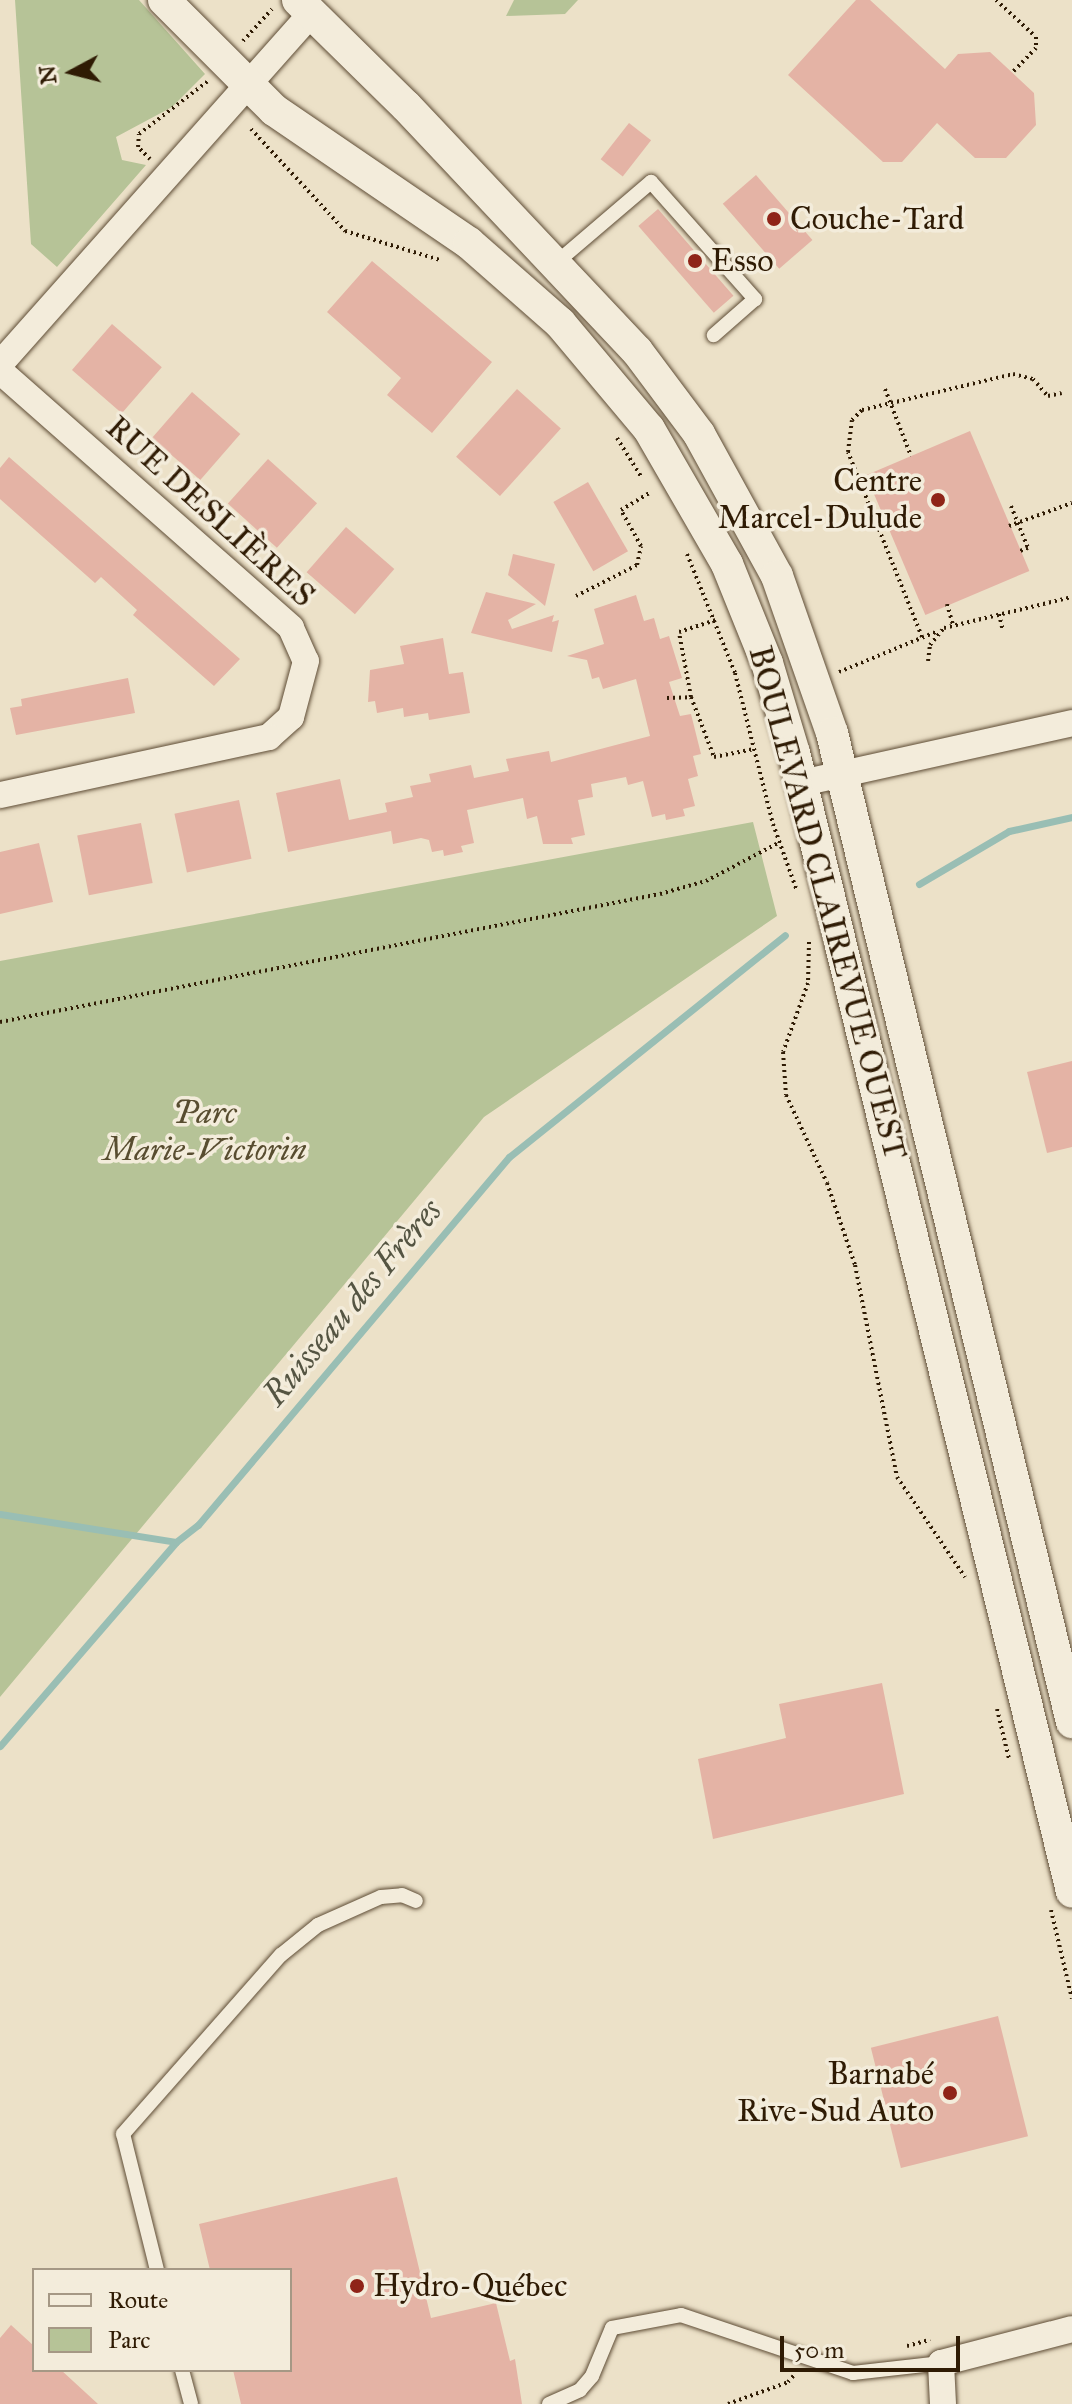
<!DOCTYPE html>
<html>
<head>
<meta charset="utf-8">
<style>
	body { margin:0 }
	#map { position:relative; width:1072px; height:2404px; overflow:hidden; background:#ece1c8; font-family:"IM FELL Great Primer",serif }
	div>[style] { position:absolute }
	.green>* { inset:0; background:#b6c397 }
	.stream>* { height:7px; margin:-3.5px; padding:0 3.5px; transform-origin:3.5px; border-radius:3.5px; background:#99beb4 }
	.building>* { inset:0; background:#e4b3a5; transform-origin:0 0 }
	.path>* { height:4px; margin-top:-2px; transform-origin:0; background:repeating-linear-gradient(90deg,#2f1b04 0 2px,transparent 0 6px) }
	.roads { filter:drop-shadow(0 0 2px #5e4c35) drop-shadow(0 0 2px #5e4c35) }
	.service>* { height:14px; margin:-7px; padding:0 7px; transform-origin:7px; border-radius:7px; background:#f3ecdb }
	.minor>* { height:26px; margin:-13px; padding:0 13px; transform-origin:13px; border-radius:13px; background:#f3ecdb }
	.tertiary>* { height:32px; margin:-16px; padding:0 16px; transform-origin:16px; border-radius:16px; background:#f3ecdb }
	.dots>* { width:22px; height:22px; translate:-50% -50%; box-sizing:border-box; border:4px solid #f3ecdb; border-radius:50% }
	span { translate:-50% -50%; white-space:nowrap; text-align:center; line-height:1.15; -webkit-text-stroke:7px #f3ecdb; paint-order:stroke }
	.poi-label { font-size:32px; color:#2f1b04 }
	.left { translate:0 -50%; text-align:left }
	.right { translate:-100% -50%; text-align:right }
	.street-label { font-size:32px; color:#2f1b04 }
	.park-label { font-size:32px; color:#584d30; font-style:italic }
	.water-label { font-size:34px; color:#545442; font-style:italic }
	.legend { position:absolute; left:32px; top:2268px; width:260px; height:104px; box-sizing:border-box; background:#f3ecdb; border:2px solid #a59885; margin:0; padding:10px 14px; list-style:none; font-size:24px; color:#2f1b04 }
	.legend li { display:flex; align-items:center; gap:16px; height:40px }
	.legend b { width:40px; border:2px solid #a59885 }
	.north { position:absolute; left:32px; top:32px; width:80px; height:80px; -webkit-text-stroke:6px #f3ecdb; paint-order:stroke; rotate:263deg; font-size:22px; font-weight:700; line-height:32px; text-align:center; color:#2f1b04 }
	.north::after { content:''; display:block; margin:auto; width:28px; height:36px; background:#2f1b04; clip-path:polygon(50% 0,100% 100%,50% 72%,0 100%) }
	.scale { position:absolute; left:780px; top:2336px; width:180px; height:36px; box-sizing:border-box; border:4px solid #2f1b04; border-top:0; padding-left:10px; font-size:24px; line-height:28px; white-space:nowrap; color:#2f1b04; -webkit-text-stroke:6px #f3ecdb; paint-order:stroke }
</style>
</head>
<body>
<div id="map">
	<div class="green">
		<div style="clip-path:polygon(15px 0,139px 0,205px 74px,172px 107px,116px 137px,122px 160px,146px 165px,57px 267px,31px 244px)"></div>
		<div style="clip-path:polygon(514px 0,578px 0,565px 14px,506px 16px)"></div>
		<div style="clip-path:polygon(753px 822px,777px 916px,484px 1117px,0 1697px,0 961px)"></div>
	</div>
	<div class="stream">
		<div style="left:919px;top:884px;width:104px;rotate:-30.5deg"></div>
		<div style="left:1009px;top:831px;width:65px;rotate:-12.5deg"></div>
		<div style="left:0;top:1514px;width:178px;rotate:9deg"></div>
		<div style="left:0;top:1746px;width:269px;rotate:-49.2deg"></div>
		<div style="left:176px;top:1542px;width:28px;rotate:-38deg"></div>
		<div style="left:198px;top:1525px;width:482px;rotate:-49.8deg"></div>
		<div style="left:509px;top:1157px;width:354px;rotate:-38.8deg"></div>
	</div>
	<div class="building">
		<div style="clip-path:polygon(856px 0,870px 0,945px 69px,958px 54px,990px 52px,1034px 93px,1036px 125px,1006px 158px,975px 158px,937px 123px,902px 162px,883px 162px,788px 75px)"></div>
		<div style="left:629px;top:123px;width:28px;height:46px;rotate:38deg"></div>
		<div style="left:756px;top:175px;width:86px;height:44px;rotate:49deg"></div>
		<div style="left:658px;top:209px;width:115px;height:26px;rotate:49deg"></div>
		<div style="clip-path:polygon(372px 261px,492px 362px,432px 433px,387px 395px,401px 378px,327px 312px)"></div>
		<div style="left:112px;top:324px;width:66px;height:61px;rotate:41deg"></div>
		<div style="left:517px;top:389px;width:59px;height:91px;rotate:42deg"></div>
		<div style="left:192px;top:392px;width:64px;height:61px;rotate:41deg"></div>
		<div style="left:970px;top:431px;width:152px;height:113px;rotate:67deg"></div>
		<div style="clip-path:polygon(9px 457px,240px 659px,214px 686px,133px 615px,137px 610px,101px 577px,95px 583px,0 499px,0 468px)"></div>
		<div style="left:268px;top:459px;width:66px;height:60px;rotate:42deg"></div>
		<div style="left:588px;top:482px;width:80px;height:40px;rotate:60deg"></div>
		<div style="left:346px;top:527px;width:64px;height:60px;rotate:41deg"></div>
		<div style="clip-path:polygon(513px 554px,555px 564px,545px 606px,508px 575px)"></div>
		<div style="clip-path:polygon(486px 592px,536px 604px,508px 620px,512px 629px,554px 615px,552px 622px,559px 620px,552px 652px,471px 633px)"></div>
		<div style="clip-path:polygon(636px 595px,644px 621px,654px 618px,660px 639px,669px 636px,682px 678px,669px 682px,680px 716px,691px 714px,701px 754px,693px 756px,698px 776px,688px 779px,695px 806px,683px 809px,685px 816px,666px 820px,665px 814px,652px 817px,643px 781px,628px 785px,626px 777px,591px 784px,593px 797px,578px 800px,585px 835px,571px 838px,573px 844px,543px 844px,537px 816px,527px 819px,523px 798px,467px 810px,474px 843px,461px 846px,463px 852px,444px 856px,443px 850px,432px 852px,429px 840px,421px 838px,393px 844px,391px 831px,288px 852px,276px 793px,340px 779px,349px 820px,387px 812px,385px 803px,413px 797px,410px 786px,431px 782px,429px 774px,471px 765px,474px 778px,509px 771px,506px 759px,549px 751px,551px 762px,650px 736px,636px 679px,603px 689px,599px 677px,592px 679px,587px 660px,567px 656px,604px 644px,594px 609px)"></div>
		<div style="clip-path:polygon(443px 638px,449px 674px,463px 672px,470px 713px,429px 720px,428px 713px,404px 717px,403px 708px,377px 713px,375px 701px,368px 702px,370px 670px,404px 664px,400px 646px)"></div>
		<div style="clip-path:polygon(128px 678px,135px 713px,16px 735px,10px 708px,22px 706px,21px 699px)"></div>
		<div style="left:239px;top:800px;width:60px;height:66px;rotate:78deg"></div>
		<div style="left:141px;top:823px;width:61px;height:65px;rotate:79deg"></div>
		<div style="clip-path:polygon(39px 843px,53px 902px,0 914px,0 852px)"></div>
		<div style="clip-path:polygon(1072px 1061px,1072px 1147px,1047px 1153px,1027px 1072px)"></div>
		<div style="clip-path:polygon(882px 1683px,904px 1794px,713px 1839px,698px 1759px,786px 1738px,779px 1704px)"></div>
		<div style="left:998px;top:2016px;width:124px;height:131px;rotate:76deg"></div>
		<div style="clip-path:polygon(397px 2177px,431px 2318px,496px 2303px,510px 2361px,515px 2359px,522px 2404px,241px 2404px,233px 2370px,290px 2370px,290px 2270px,210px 2270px,199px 2224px)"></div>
		<div style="clip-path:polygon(11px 2325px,34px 2346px,34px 2370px,61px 2370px,98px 2404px,0 2404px,0 2338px)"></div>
	</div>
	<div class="path">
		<div style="left:996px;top:0;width:54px;rotate:42.8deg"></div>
		<div style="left:1036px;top:37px;width:11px;rotate:90deg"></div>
		<div style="left:1036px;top:48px;width:35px;rotate:134deg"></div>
		<div style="left:243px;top:41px;width:43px;rotate:-47.8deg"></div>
		<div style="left:251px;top:129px;width:139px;rotate:47.3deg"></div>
		<div style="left:345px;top:231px;width:99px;rotate:17deg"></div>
		<div style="left:150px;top:159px;width:17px;rotate:-135deg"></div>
		<div style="left:138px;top:147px;width:13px;rotate:-86deg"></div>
		<div style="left:139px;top:134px;width:87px;rotate:-37.5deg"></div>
		<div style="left:885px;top:389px;width:72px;rotate:68.8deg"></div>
		<div style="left:617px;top:438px;width:47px;rotate:58deg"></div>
		<div style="left:1011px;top:506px;width:45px;rotate:68deg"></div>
		<div style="left:1028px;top:548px;width:9px;rotate:159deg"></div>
		<div style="left:1009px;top:526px;width:67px;rotate:-20.1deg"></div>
		<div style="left:687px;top:554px;width:128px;rotate:68deg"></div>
		<div style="left:735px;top:673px;width:156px;rotate:75.9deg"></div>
		<div style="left:773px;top:824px;width:71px;rotate:70.3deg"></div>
		<div style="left:576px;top:596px;width:68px;rotate:-26.9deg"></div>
		<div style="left:637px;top:565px;width:19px;rotate:-78deg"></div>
		<div style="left:641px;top:546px;width:41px;rotate:-119.1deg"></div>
		<div style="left:621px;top:510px;width:35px;rotate:-31deg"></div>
		<div style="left:947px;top:604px;width:22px;rotate:74deg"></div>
		<div style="left:999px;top:614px;width:17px;rotate:77deg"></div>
		<div style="left:922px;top:637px;width:199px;rotate:-111.8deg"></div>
		<div style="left:848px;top:452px;width:32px;rotate:-83deg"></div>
		<div style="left:852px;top:420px;width:14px;rotate:-45deg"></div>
		<div style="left:862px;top:410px;width:155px;rotate:-13.4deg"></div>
		<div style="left:1013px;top:374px;width:21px;rotate:14deg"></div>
		<div style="left:1033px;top:379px;width:23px;rotate:49deg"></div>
		<div style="left:1048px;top:396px;width:14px;rotate:-12deg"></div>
		<div style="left:928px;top:661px;width:16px;rotate:-83deg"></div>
		<div style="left:930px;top:645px;width:22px;rotate:-51deg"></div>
		<div style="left:944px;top:628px;width:132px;rotate:-13.6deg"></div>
		<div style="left:839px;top:672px;width:107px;rotate:-22.5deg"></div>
		<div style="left:691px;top:697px;width:66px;rotate:-100.5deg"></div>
		<div style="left:679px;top:632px;width:39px;rotate:-18deg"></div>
		<div style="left:667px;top:698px;width:24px;rotate:-2deg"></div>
		<div style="left:691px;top:697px;width:64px;rotate:69deg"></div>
		<div style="left:714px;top:757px;width:41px;rotate:-11.3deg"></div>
		<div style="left:809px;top:942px;width:41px;rotate:91.4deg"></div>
		<div style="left:808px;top:983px;width:73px;rotate:109.9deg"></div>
		<div style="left:783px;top:1052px;width:43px;rotate:86deg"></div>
		<div style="left:786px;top:1095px;width:97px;rotate:65deg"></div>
		<div style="left:827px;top:1183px;width:87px;rotate:71.1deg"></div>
		<div style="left:855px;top:1265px;width:216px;rotate:78.8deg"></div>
		<div style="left:897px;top:1477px;width:121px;rotate:55.8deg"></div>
		<div style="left:0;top:1022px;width:672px;rotate:-10.98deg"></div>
		<div style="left:660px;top:894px;width:48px;rotate:-15.8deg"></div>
		<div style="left:706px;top:881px;width:81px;rotate:-27.8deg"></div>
		<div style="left:997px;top:1709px;width:51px;rotate:76.5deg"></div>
		<div style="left:1051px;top:1910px;width:91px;rotate:76.7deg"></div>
		<div style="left:907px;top:2346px;width:24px;rotate:-15deg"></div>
		<div style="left:728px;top:2404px;width:64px;rotate:-20.1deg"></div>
		<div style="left:788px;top:2382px;width:11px;rotate:-49deg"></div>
	</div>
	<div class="roads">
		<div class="service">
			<div style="left:556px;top:263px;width:125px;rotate:-40.5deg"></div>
			<div style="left:651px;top:182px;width:157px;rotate:48.4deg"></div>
			<div style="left:755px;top:299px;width:55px;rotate:138.7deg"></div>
			<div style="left:157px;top:2270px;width:140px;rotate:-104deg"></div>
			<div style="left:123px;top:2134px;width:239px;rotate:-48.6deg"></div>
			<div style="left:281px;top:1955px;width:48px;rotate:-39deg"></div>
			<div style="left:318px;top:1925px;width:69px;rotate:-24deg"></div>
			<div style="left:381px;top:1897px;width:21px;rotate:-5deg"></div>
			<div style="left:402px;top:1895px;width:15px;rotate:23deg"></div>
			<div style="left:182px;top:2370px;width:35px;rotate:75deg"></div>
			<div style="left:549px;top:2404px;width:34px;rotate:-24deg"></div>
			<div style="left:580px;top:2390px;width:18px;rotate:-49deg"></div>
			<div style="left:592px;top:2376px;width:52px;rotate:-67.4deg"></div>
			<div style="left:612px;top:2328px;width:70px;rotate:-10.7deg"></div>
			<div style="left:681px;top:2315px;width:182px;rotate:18.6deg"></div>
			<div style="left:853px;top:2373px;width:89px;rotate:-6.5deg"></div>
		</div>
		<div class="minor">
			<div style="left:0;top:364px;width:470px;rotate:-48.4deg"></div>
			<div style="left:0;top:371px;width:388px;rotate:41.4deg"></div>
			<div style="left:291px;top:628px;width:36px;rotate:66deg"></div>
			<div style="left:306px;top:661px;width:58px;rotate:105deg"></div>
			<div style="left:291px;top:717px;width:30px;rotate:138deg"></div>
			<div style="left:269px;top:737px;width:275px;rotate:167.8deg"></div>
			<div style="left:802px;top:783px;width:277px;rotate:-12.5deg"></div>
			<div style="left:943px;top:2404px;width:41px;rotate:-92.8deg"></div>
			<div style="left:941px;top:2363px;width:135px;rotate:-14.5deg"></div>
		</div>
		<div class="tertiary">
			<div style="left:164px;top:0;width:156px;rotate:45deg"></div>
			<div style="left:274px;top:110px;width:236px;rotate:34.3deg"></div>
			<div style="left:469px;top:243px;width:121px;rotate:41.3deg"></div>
			<div style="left:560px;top:323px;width:138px;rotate:50deg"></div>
			<div style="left:649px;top:429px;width:156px;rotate:60deg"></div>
			<div style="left:727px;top:564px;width:107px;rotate:68deg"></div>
			<div style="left:767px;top:663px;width:94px;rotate:73.3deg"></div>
			<div style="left:794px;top:753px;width:1172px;rotate:76.28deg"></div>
			<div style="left:298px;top:0;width:151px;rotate:44.5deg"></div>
			<div style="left:406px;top:106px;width:337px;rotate:46.7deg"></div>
			<div style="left:637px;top:351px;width:104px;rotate:53.2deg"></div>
			<div style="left:699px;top:434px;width:162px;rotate:61.2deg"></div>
			<div style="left:777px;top:576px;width:166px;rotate:70.7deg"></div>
			<div style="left:832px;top:733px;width:1018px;rotate:76.36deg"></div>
		</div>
	</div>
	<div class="dots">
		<div style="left:774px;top:219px;background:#8f2418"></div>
		<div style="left:695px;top:261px;background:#8f2418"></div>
		<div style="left:938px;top:500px;background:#8f2418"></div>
		<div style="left:950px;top:2093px;background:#8f2418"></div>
		<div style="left:357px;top:2286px;background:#8f2418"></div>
	</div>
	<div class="poi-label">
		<span class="left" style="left:790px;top:219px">Couche-Tard</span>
		<span class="left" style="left:711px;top:261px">Esso</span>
		<span class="right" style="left:922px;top:500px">Centre<br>Marcel-Dulude</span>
		<span class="right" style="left:934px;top:2093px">Barnabé<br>Rive-Sud Auto</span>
		<span class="left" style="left:373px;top:2286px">Hydro-Québec</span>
	</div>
	<div class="street-label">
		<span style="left:210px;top:512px;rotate:42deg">RUE DESLIÈRES</span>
		<span style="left:827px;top:903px;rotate:75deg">BOULEVARD CLAIREVUE OUEST</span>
	</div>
	<div class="park-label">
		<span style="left:205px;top:1132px">Parc<br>Marie-Victorin</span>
	</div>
	<div class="water-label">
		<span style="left:352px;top:1302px;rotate:-50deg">Ruisseau des Frères</span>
	</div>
	<ul class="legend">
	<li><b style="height:10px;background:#f3ecdb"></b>Route</li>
	<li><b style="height:22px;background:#b6c397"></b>Parc</li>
	</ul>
	<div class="north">N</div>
	<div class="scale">50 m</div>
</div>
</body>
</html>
